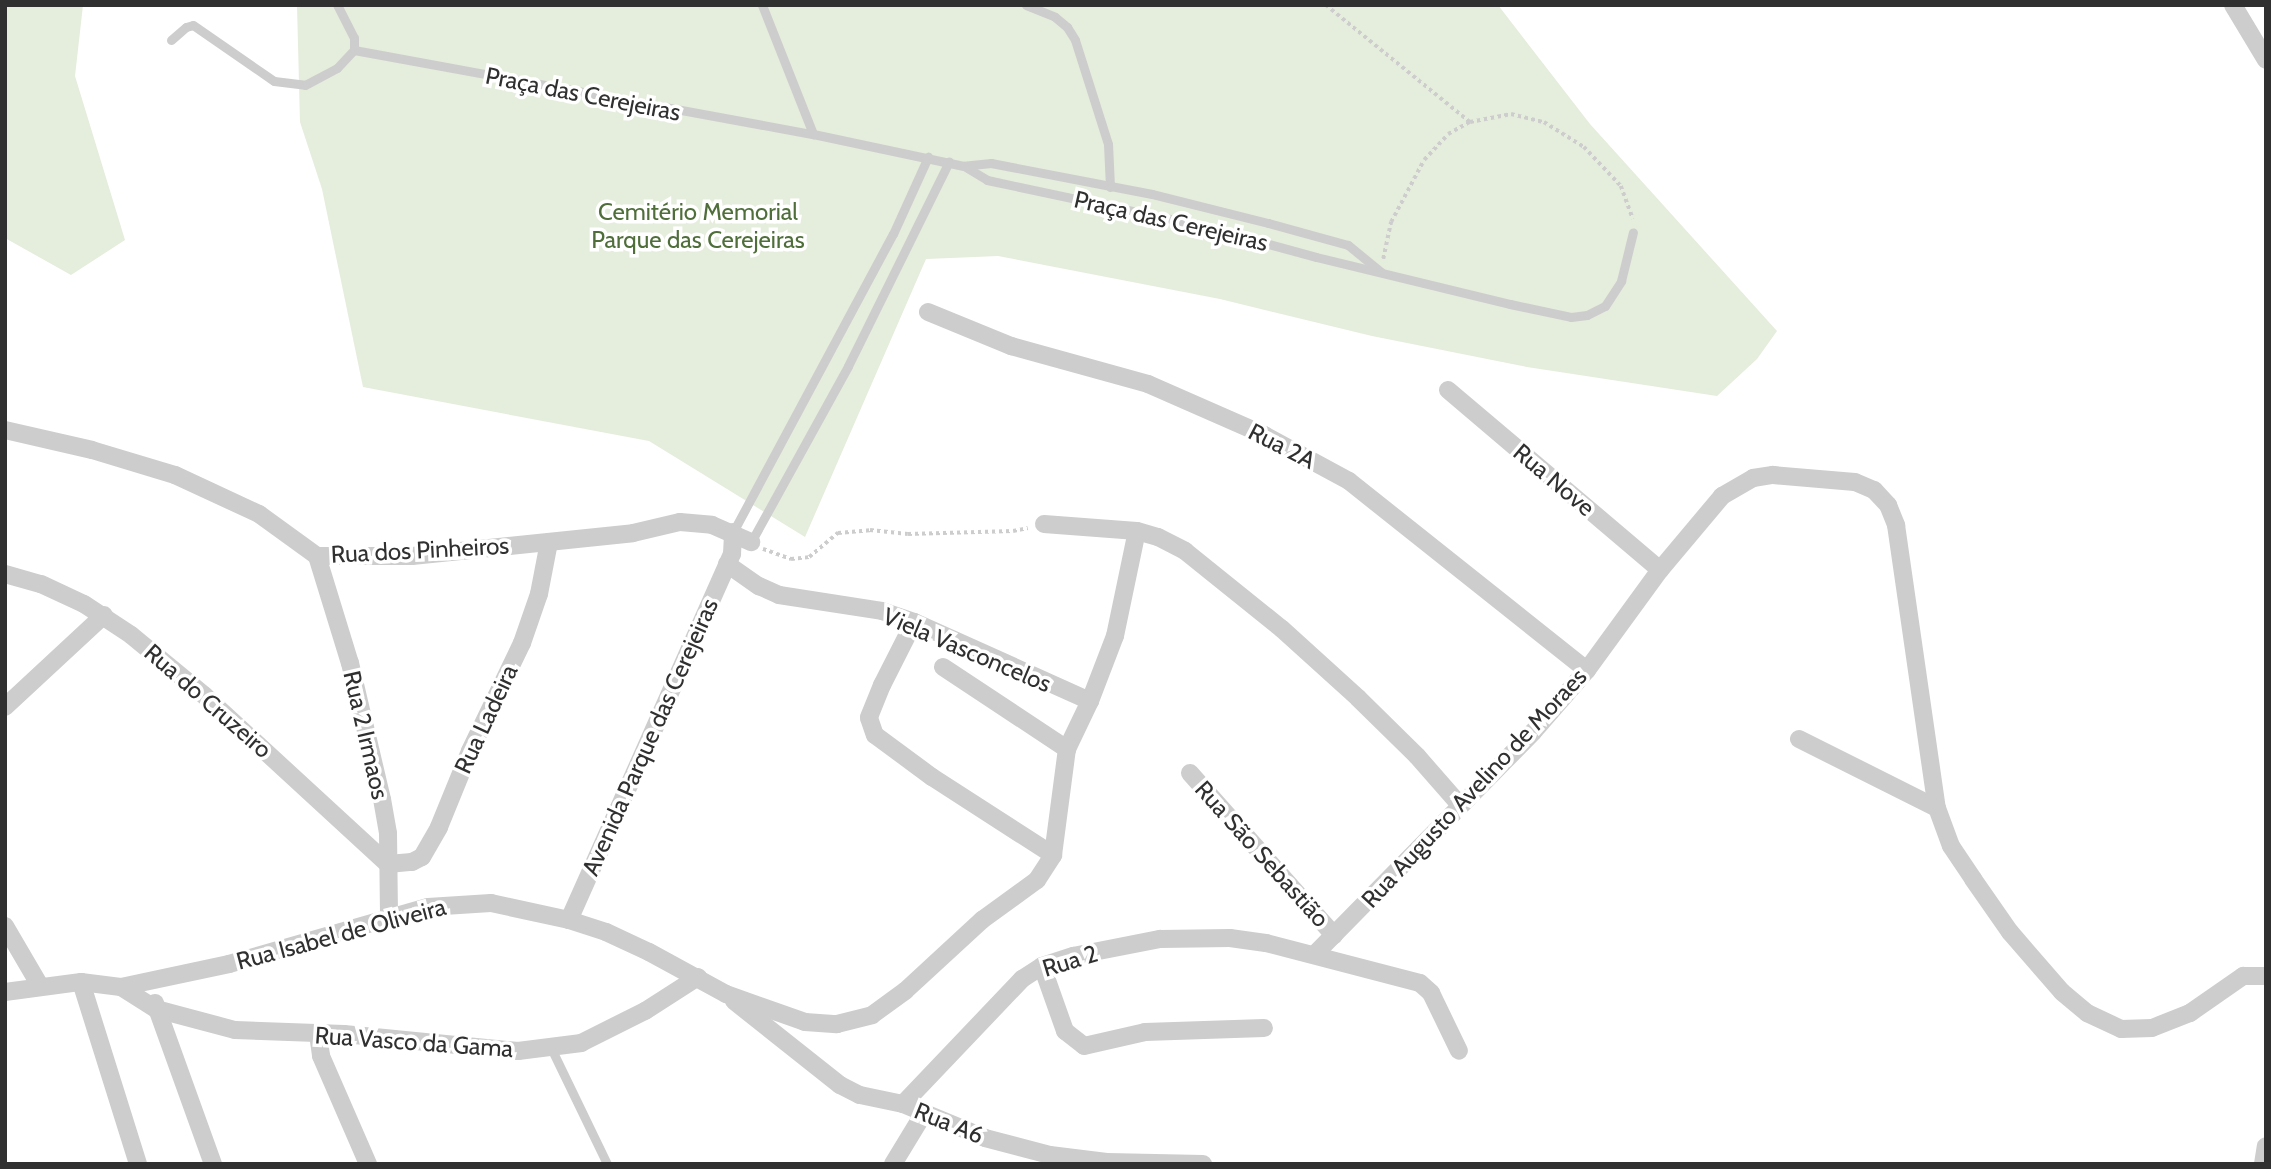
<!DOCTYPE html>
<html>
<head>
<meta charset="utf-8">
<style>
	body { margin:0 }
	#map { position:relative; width:2271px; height:1169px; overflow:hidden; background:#fff; font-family:Cabin,sans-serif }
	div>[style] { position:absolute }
	.green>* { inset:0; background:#e5eddd }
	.path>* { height:3.5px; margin-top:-1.75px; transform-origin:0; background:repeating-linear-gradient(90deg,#cdcdcd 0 3.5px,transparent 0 7px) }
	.lane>* { height:9px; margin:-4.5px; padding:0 4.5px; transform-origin:4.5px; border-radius:4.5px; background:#cdcdcd }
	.street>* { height:18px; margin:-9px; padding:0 9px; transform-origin:9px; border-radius:9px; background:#cdcdcd }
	span { translate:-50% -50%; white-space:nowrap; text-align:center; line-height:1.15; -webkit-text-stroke:7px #fff; paint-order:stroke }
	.street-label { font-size:24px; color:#303030 }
	.park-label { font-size:24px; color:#4f6e3a }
	.frame { position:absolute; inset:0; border:7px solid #303030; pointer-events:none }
</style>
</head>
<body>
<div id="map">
	<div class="green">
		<div style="clip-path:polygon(5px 5px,83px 5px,75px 76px,125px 240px,71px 275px,5px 238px)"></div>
		<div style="clip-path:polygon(297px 5px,1498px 5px,1590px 124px,1777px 331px,1757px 359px,1717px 396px,1527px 367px,1372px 336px,1220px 299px,998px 256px,926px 259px,805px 537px,649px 441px,363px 387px,322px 189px,300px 122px)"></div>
	</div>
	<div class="path">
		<div style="left:1326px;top:5px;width:186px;rotate:39.1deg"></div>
		<div style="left:1383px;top:259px;width:38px;rotate:-78deg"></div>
		<div style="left:1391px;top:222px;width:70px;rotate:-62deg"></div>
		<div style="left:1424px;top:160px;width:35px;rotate:-47deg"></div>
		<div style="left:1448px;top:134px;width:25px;rotate:-29deg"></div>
		<div style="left:1470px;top:122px;width:42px;rotate:-11deg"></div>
		<div style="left:1511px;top:114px;width:34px;rotate:14deg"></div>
		<div style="left:1544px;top:122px;width:47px;rotate:32deg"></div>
		<div style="left:1584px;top:147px;width:54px;rotate:46.5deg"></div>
		<div style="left:1621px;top:186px;width:35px;rotate:70deg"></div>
		<div style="left:763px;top:549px;width:30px;rotate:20deg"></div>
		<div style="left:791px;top:559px;width:18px;rotate:-6deg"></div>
		<div style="left:809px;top:557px;width:38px;rotate:-40deg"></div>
		<div style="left:838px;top:533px;width:32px;rotate:-5deg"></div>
		<div style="left:870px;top:530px;width:38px;rotate:6deg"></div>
		<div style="left:908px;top:534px;width:105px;rotate:-1.6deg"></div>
		<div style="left:1013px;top:531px;width:15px;rotate:-11deg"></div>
	</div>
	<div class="lane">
		<div style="left:762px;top:5px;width:139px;rotate:68.4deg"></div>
		<div style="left:1026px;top:5px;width:31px;rotate:22deg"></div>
		<div style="left:1055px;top:17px;width:16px;rotate:40deg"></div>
		<div style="left:1067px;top:27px;width:15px;rotate:58deg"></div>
		<div style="left:1075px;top:40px;width:109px;rotate:72.4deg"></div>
		<div style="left:1108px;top:144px;width:43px;rotate:87.3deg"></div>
		<div style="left:171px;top:40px;width:20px;rotate:-41deg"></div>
		<div style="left:186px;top:27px;width:7px;rotate:-16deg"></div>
		<div style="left:193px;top:25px;width:98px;rotate:34.7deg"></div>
		<div style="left:274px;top:81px;width:31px;rotate:7deg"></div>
		<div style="left:305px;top:85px;width:36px;rotate:-28deg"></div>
		<div style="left:337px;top:68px;width:25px;rotate:-47deg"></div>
		<div style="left:354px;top:50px;width:12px;rotate:-90deg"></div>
		<div style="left:354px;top:38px;width:37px;rotate:-117deg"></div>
		<div style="left:354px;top:50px;width:467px;rotate:10.4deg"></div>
		<div style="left:813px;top:134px;width:154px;rotate:12deg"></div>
		<div style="left:1381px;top:272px;width:43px;rotate:-140.7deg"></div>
		<div style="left:1348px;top:245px;width:83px;rotate:-164.6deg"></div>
		<div style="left:1268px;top:223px;width:120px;rotate:-166deg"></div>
		<div style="left:1152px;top:194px;width:164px;rotate:-169.1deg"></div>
		<div style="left:991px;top:163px;width:27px;rotate:174deg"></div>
		<div style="left:964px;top:166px;width:27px;rotate:31deg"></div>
		<div style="left:987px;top:180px;width:217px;rotate:12deg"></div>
		<div style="left:1199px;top:225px;width:121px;rotate:15.3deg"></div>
		<div style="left:1316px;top:257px;width:200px;rotate:13.6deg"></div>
		<div style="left:1510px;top:304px;width:62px;rotate:12deg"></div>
		<div style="left:1571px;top:317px;width:16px;rotate:-7deg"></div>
		<div style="left:1587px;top:315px;width:20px;rotate:-27deg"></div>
		<div style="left:1605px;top:306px;width:30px;rotate:-57deg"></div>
		<div style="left:1621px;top:281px;width:50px;rotate:-76.2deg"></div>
		<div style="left:733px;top:532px;width:338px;rotate:-61.8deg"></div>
		<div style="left:893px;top:234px;width:85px;rotate:-65.6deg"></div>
		<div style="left:751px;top:542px;width:201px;rotate:-61.1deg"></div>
		<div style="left:848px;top:366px;width:228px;rotate:-63.7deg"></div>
		<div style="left:551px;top:1048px;width:129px;rotate:64.2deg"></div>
	</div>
	<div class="street">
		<div style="left:2233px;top:5px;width:64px;rotate:59deg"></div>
		<div style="left:928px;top:312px;width:90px;rotate:22.3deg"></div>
		<div style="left:1011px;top:346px;width:142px;rotate:15.5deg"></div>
		<div style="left:1148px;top:384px;width:127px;rotate:23.7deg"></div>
		<div style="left:1264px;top:435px;width:97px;rotate:28.4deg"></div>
		<div style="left:1349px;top:481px;width:304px;rotate:38.5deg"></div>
		<div style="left:1448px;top:390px;width:278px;rotate:40.3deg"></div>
		<div style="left:5px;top:430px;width:89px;rotate:12.9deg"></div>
		<div style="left:92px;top:450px;width:87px;rotate:16.8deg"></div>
		<div style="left:175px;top:475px;width:93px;rotate:24.9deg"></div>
		<div style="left:259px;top:514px;width:72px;rotate:35.9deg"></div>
		<div style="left:317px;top:556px;width:95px"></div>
		<div style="left:412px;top:556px;width:222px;rotate:-5.9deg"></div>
		<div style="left:633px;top:533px;width:48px;rotate:-13.2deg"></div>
		<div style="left:680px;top:522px;width:32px;rotate:5deg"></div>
		<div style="left:712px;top:525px;width:43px;rotate:23.6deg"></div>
		<div style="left:1044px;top:524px;width:93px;rotate:4.3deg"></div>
		<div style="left:1137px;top:531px;width:22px;rotate:16deg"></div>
		<div style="left:1158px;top:537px;width:30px;rotate:27deg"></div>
		<div style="left:1185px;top:551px;width:124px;rotate:38.8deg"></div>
		<div style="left:1282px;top:629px;width:103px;rotate:42.2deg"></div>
		<div style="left:1358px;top:698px;width:83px;rotate:44.5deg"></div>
		<div style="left:1417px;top:756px;width:64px;rotate:48.8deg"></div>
		<div style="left:317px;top:556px;width:112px;rotate:72.9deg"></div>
		<div style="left:350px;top:663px;width:140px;rotate:76.8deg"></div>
		<div style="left:382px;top:799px;width:35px;rotate:80deg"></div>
		<div style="left:388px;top:833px;width:86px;rotate:89.3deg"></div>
		<div style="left:727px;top:564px;width:39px;rotate:35deg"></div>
		<div style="left:759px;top:586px;width:22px;rotate:24deg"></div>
		<div style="left:779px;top:595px;width:104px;rotate:8.8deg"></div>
		<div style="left:882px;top:611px;width:34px;rotate:19deg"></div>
		<div style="left:914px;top:622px;width:193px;rotate:24.2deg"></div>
		<div style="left:5px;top:574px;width:37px;rotate:16deg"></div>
		<div style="left:41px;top:584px;width:47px;rotate:24.9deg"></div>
		<div style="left:84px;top:604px;width:56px;rotate:33.4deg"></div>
		<div style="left:131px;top:635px;width:96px;rotate:39.5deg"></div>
		<div style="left:205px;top:696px;width:248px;rotate:42.6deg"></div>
		<div style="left:388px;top:864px;width:24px;rotate:-5deg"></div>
		<div style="left:412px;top:862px;width:11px;rotate:-27deg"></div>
		<div style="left:422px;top:857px;width:34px;rotate:-60deg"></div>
		<div style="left:439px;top:827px;width:82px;rotate:-67.8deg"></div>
		<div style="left:470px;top:751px;width:120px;rotate:-64.3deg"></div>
		<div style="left:522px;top:643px;width:52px;rotate:-70.9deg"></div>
		<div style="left:539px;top:594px;width:53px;rotate:-79.1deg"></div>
		<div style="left:914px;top:622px;width:71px;rotate:116.9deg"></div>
		<div style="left:882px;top:685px;width:35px;rotate:112deg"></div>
		<div style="left:869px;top:718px;width:18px;rotate:71deg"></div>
		<div style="left:875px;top:735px;width:71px;rotate:36.4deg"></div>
		<div style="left:932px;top:777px;width:144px;rotate:32.8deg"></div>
		<div style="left:943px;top:667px;width:149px;rotate:33.5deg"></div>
		<div style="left:5px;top:707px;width:135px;rotate:-42.9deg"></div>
		<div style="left:1799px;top:739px;width:154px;rotate:26.6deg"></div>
		<div style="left:1190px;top:773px;width:217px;rotate:48.4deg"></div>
		<div style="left:569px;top:920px;width:401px;rotate:-66deg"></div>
		<div style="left:732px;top:554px;width:22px;rotate:-87deg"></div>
		<div style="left:5px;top:926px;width:69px;rotate:59.7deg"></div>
		<div style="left:1316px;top:953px;width:310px;rotate:-45.5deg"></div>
		<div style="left:1533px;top:732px;width:82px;rotate:-48.9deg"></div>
		<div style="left:1587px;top:670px;width:124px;rotate:-53.9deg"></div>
		<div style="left:1660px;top:570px;width:97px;rotate:-50deg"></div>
		<div style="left:1722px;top:496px;width:36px;rotate:-30deg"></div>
		<div style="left:1753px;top:478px;width:20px;rotate:-9deg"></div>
		<div style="left:1773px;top:475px;width:82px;rotate:4.9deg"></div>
		<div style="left:1855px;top:482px;width:21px;rotate:23deg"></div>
		<div style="left:1874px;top:490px;width:21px;rotate:47deg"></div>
		<div style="left:1888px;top:505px;width:22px;rotate:68deg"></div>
		<div style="left:1896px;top:525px;width:286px;rotate:81.8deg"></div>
		<div style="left:1937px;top:808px;width:40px;rotate:69.8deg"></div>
		<div style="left:1951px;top:846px;width:40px;rotate:56deg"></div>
		<div style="left:1973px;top:879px;width:65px;rotate:55.1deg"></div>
		<div style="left:2010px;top:932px;width:79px;rotate:49.1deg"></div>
		<div style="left:2062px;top:992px;width:33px;rotate:40deg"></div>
		<div style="left:2087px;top:1013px;width:38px;rotate:25deg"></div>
		<div style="left:2121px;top:1029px;width:31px;rotate:-2deg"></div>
		<div style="left:2152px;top:1028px;width:41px;rotate:-21.5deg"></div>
		<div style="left:2190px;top:1013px;width:65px;rotate:-34.9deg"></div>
		<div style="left:2243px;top:976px;width:23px"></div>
		<div style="left:1042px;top:966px;width:69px;rotate:70.5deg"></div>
		<div style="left:1065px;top:1031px;width:24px;rotate:38deg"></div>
		<div style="left:1084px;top:1046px;width:63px;rotate:-12.9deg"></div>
		<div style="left:1145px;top:1032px;width:119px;rotate:-1.9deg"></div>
		<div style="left:81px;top:982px;width:191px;rotate:72.6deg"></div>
		<div style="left:121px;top:987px;width:41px;rotate:32.2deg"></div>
		<div style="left:156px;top:1009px;width:82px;rotate:14.9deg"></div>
		<div style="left:235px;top:1030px;width:109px;rotate:2.1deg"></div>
		<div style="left:344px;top:1034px;width:175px;rotate:5.6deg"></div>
		<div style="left:518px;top:1051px;width:64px;rotate:-7.2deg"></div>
		<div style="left:581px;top:1043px;width:72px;rotate:-26.6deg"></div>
		<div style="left:645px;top:1011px;width:63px;rotate:-32.7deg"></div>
		<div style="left:5px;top:992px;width:77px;rotate:-7.5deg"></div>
		<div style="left:81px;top:982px;width:40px;rotate:7.1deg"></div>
		<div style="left:121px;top:987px;width:110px;rotate:-12deg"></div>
		<div style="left:229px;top:964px;width:207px;rotate:-16deg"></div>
		<div style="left:428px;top:907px;width:63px;rotate:-3.6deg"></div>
		<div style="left:491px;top:903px;width:80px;rotate:12.3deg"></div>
		<div style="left:569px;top:920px;width:39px;rotate:18deg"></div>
		<div style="left:606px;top:932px;width:47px;rotate:24.9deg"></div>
		<div style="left:649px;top:952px;width:88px;rotate:28.6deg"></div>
		<div style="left:726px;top:994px;width:84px;rotate:19.5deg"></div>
		<div style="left:805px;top:1022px;width:32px;rotate:4deg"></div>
		<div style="left:837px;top:1024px;width:36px;rotate:-14deg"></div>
		<div style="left:872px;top:1015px;width:41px;rotate:-36deg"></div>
		<div style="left:905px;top:991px;width:105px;rotate:-42.7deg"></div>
		<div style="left:982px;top:920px;width:68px;rotate:-36deg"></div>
		<div style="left:1037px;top:880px;width:30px;rotate:-57deg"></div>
		<div style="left:1053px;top:855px;width:107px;rotate:-82.5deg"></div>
		<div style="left:1067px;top:749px;width:53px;rotate:-64.4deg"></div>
		<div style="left:1090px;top:701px;width:70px;rotate:-69deg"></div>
		<div style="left:1115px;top:636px;width:107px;rotate:-78.2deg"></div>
		<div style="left:734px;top:1001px;width:135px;rotate:38.4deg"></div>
		<div style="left:840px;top:1085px;width:22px;rotate:27deg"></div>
		<div style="left:860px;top:1095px;width:44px;rotate:11.8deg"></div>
		<div style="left:903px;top:1104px;width:89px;rotate:22.5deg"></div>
		<div style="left:985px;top:1138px;width:67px;rotate:14.7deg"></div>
		<div style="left:1050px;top:1155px;width:57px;rotate:7deg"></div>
		<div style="left:1107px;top:1162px;width:96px;rotate:1.2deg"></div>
		<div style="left:155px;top:1003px;width:171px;rotate:70.2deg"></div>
		<div style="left:318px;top:1034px;width:22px;rotate:82deg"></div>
		<div style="left:321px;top:1056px;width:118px;rotate:66.5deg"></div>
		<div style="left:903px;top:1104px;width:173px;rotate:-46.4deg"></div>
		<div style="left:1022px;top:979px;width:24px;rotate:-33deg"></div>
		<div style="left:1042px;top:966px;width:33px;rotate:-18deg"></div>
		<div style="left:1073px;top:956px;width:89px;rotate:-11.1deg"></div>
		<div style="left:1160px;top:939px;width:70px;rotate:-0.8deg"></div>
		<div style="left:1230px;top:938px;width:36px;rotate:8deg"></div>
		<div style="left:1266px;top:943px;width:159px;rotate:14.6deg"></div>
		<div style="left:1420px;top:983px;width:15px;rotate:42deg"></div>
		<div style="left:1431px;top:993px;width:64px;rotate:64.2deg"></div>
		<div style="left:893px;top:1164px;width:60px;rotate:-58.7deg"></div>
		<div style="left:2263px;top:1164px;width:18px;rotate:-81deg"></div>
	</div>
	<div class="street-label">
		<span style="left:583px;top:94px;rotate:11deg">Praça das Cerejeiras</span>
		<span style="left:1171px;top:221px;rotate:13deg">Praça das Cerejeiras</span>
		<span style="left:1282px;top:446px;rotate:27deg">Rua 2A</span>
		<span style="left:1554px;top:480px;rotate:40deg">Rua Nove</span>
		<span style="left:420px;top:550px;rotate:-3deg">Rua dos Pinheiros</span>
		<span style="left:967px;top:650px;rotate:23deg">Viela Vasconcelos</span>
		<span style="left:208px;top:701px;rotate:41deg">Rua do Cruzeiro</span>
		<span style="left:486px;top:719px;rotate:-65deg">Rua Ladeira</span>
		<span style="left:366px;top:735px;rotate:77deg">Rua 2 Irmaos</span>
		<span style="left:650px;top:737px;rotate:-66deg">Avenida Parque das Cerejeiras</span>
		<span style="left:1474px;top:788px;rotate:-47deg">Rua Augusto Avelino de Moraes</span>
		<span style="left:1262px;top:854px;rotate:48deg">Rua São Sebastião</span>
		<span style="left:341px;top:934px;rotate:-15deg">Rua Isabel de Oliveira</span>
		<span style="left:1070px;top:961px;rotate:-17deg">Rua 2</span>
		<span style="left:414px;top:1042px;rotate:4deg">Rua Vasco da Gama</span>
		<span style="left:949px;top:1123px;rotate:22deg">Rua A6</span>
	</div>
	<div class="park-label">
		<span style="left:698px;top:226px">Cemitério Memorial<br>Parque das Cerejeiras</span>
	</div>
	<div class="frame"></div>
</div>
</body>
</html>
